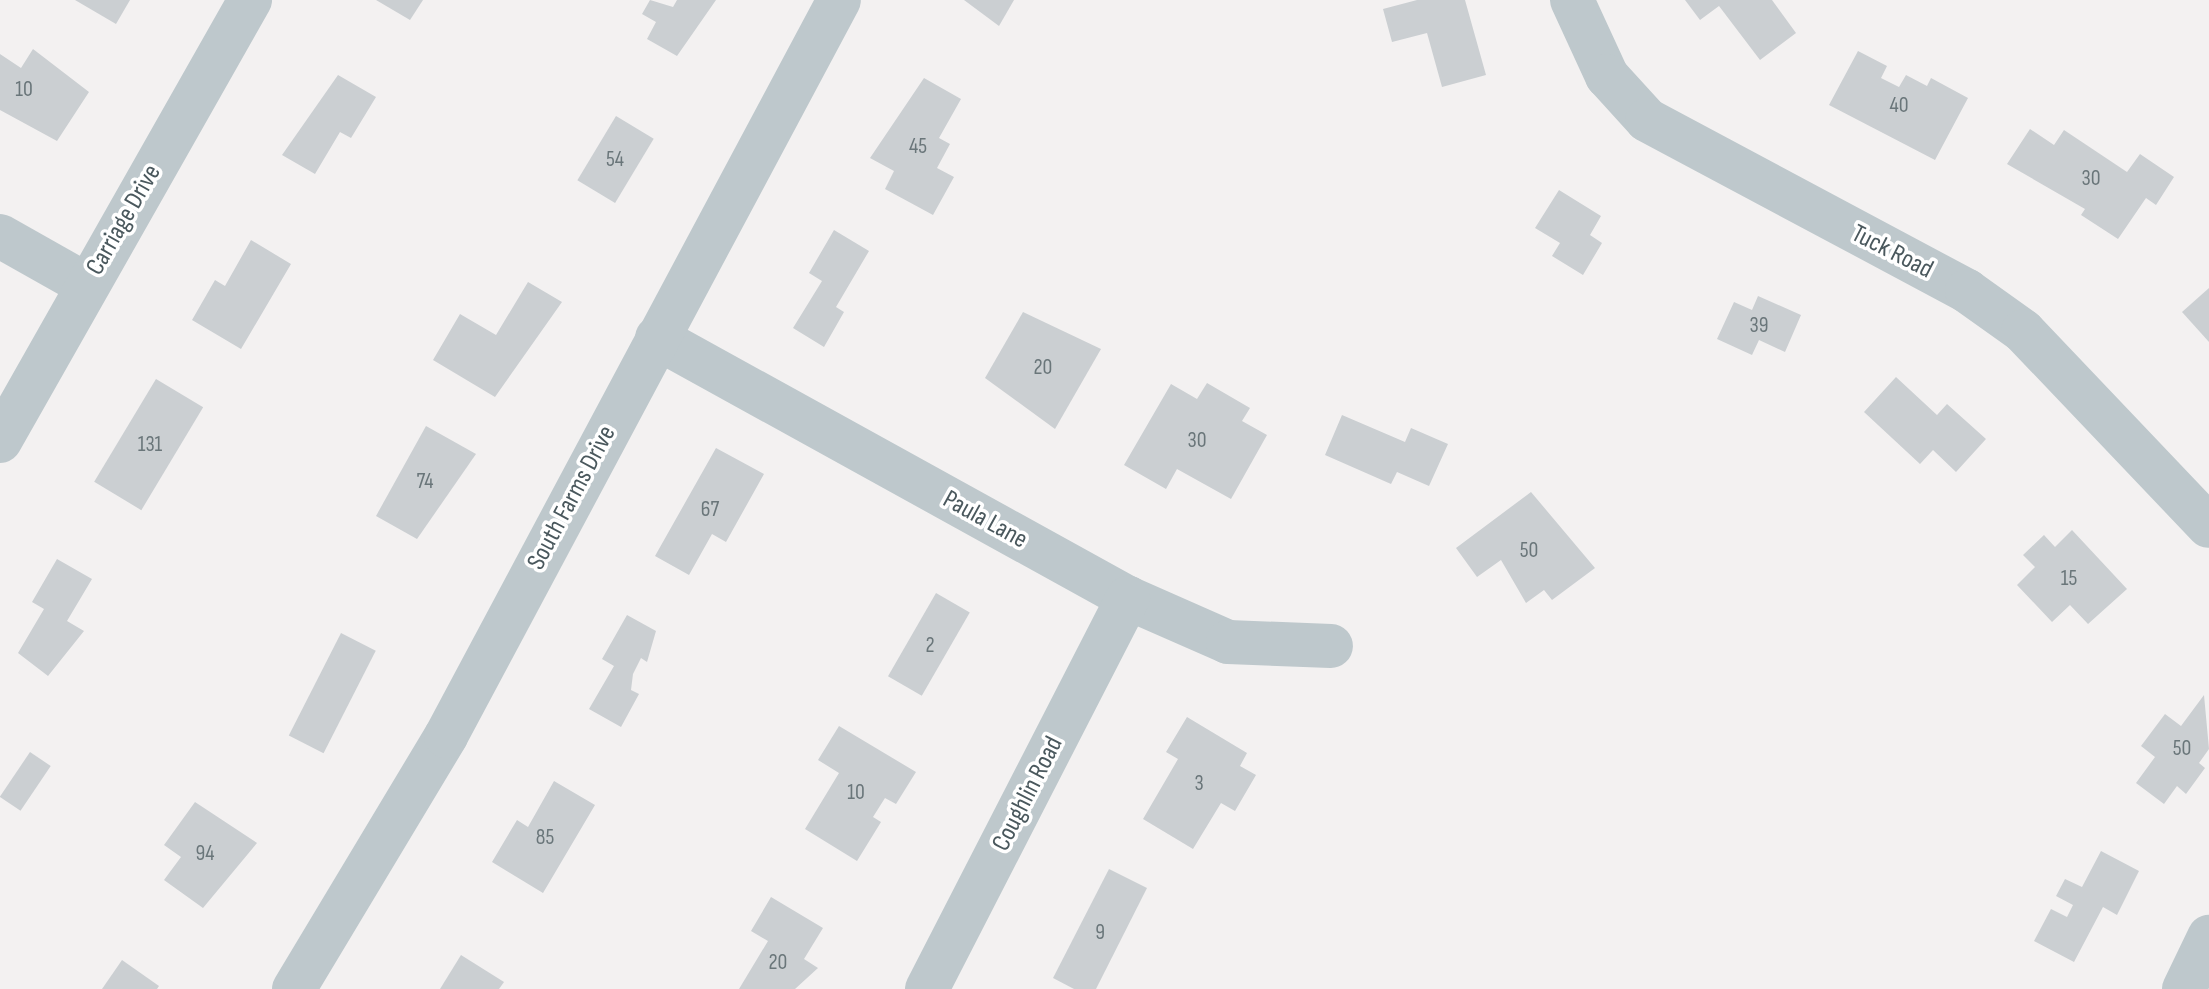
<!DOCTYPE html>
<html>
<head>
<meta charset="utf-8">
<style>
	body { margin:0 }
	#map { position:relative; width:2209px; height:989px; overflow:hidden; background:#f3f1f1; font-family:"Sofia Sans Condensed",sans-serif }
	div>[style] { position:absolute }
	.building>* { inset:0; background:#cbcfd2; transform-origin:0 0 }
	.minor>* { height:44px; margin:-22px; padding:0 22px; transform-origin:22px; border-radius:22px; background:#bec8cc }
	span { translate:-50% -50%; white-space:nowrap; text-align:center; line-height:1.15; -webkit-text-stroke:7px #fff; paint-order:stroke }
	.number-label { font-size:22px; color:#6a767a }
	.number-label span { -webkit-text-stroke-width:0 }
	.street-label { font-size:26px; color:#4a585d }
</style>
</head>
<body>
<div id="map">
	<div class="building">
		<div style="clip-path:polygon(75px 0,130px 0,116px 24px)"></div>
		<div style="clip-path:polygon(376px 0,423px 0,410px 20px)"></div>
		<div style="clip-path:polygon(650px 0,673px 7px,677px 0,716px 0,677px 56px,647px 39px,656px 22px,642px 14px)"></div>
		<div style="clip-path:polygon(964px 0,1014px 0,999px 26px)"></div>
		<div style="clip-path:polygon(1417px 0,1465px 0,1486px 75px,1442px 87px,1427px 33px,1392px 42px,1383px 9px)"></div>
		<div style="clip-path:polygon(1685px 0,1772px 0,1796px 33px,1760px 60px,1719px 6px,1700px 20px)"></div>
		<div style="clip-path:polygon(33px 49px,89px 92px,57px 141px,0 110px,0 54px,21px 68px)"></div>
		<div style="clip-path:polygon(1858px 51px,1887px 66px,1881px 78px,1899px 87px,1906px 75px,1927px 86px,1931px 78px,1968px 98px,1935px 160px,1829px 105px)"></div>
		<div style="clip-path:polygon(338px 75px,376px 97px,351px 138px,340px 132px,315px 174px,282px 155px)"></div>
		<div style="clip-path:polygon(924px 78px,961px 99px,939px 138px,950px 144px,937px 168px,954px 177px,933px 215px,885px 189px,894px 171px,870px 158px)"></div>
		<div style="left:616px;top:116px;width:44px;height:75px;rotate:31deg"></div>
		<div style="clip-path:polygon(2030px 129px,2054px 145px,2064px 130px,2127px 172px,2140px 154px,2174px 177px,2156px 205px,2146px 198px,2118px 239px,2081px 215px,2085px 209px,2007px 164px)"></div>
		<div style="clip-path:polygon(1559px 190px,1601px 216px,1590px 235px,1602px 243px,1583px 275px,1552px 256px,1560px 243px,1535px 228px)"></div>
		<div style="clip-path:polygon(834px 230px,869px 251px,836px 307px,844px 312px,824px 347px,793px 328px,822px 281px,809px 273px)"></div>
		<div style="clip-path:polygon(251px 240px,291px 264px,241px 349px,192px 320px,215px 280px,225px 286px)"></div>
		<div style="clip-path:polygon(528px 282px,562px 302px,495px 397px,433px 360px,460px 314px,496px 335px)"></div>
		<div style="clip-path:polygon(2209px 288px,2209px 342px,2182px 312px)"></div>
		<div style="clip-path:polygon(1758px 296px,1801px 315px,1785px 352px,1759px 340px,1752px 355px,1717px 339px,1734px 302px,1752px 310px)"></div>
		<div style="clip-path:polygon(1023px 312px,1101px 349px,1055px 429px,985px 378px)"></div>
		<div style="clip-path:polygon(1896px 377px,1937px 415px,1947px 404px,1986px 439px,1956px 472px,1933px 450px,1920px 464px,1864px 412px)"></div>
		<div style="left:156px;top:379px;width:55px;height:120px;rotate:31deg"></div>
		<div style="clip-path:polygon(1207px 383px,1250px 408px,1242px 421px,1267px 435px,1231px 499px,1177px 469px,1166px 489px,1124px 465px,1171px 384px,1197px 399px)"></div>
		<div style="clip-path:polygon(1342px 415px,1405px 442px,1411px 428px,1448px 444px,1429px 486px,1397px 472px,1391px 484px,1325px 455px)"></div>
		<div style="clip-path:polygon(426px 426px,476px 454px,417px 539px,376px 516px)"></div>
		<div style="clip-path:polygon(716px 448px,764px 474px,726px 542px,712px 534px,689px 575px,655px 556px)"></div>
		<div style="clip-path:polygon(1531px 492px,1595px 568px,1552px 600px,1544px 590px,1526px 603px,1501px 560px,1477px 577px,1456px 548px)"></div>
		<div style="clip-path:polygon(2072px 530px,2127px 589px,2088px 624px,2070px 605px,2052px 622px,2017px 585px,2035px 567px,2023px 555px,2044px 535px,2055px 547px)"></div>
		<div style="clip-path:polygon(57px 559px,92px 579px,67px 621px,84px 631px,48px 676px,18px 653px,44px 609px,32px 602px)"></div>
		<div style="left:936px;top:593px;width:39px;height:96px;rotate:30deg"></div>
		<div style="clip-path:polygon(627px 615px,656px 631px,647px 662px,641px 658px,633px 674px,631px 690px,639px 694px,621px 727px,589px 709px,614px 666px,602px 659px)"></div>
		<div style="left:341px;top:633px;width:39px;height:115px;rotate:27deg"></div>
		<div style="clip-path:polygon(2204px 695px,2209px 749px,2199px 763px,2205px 768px,2186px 794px,2177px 786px,2164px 804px,2136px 783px,2155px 757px,2141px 746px,2165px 714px,2181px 726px)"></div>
		<div style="clip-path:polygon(1187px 717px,1247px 753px,1240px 766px,1256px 775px,1235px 811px,1221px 803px,1193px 849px,1143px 819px,1178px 759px,1166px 752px)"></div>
		<div style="clip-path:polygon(839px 726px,916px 772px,896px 804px,885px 798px,873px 817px,881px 822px,857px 861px,805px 829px,839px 773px,818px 760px)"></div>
		<div style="left:30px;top:752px;width:25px;height:54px;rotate:34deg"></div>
		<div style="clip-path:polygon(554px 781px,595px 805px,543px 893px,492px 862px,517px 820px,528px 827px)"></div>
		<div style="clip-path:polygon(195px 802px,257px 843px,203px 908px,164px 880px,181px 857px,164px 845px)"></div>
		<div style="clip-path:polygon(2101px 851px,2139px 871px,2117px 915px,2103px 907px,2074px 962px,2034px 941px,2051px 909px,2067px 917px,2073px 905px,2056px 896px,2065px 879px,2082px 887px)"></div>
		<div style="clip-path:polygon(1109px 869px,1147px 888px,1096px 989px,1074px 989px,1053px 978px)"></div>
		<div style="clip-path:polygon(771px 897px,823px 928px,804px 959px,818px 968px,795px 989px,739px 989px,768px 941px,751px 931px)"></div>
		<div style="clip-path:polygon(461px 955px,504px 982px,499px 989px,440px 989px)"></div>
		<div style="clip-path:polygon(122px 960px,159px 986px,157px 989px,102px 989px)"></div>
	</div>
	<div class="minor">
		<div style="left:1572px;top:0;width:84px;rotate:65.3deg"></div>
		<div style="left:1607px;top:76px;width:59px;rotate:47.7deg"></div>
		<div style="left:1647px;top:120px;width:363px;rotate:28.1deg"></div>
		<div style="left:1967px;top:291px;width:69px;rotate:35.5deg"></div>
		<div style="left:2023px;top:331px;width:269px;rotate:46.4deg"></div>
		<div style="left:0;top:236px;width:100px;rotate:29.4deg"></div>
		<div style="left:657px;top:338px;width:538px;rotate:28.9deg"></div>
		<div style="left:1128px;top:598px;width:109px;rotate:23.7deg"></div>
		<div style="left:1228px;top:642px;width:103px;rotate:2.2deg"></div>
		<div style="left:0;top:441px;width:507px;rotate:-60.45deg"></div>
		<div style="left:294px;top:989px;width:295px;rotate:-59deg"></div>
		<div style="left:446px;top:736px;width:834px;rotate:-61.9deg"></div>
		<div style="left:927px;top:989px;width:440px;rotate:-62.8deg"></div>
		<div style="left:2184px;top:989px;width:58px;rotate:-64.3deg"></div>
	</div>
	<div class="number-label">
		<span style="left:24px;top:90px">10</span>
		<span style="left:1899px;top:106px">40</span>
		<span style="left:918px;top:147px">45</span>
		<span style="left:615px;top:160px">54</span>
		<span style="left:2091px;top:179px">30</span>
		<span style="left:1759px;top:326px">39</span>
		<span style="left:1043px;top:368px">20</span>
		<span style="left:1197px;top:441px">30</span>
		<span style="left:150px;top:445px">131</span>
		<span style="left:425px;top:482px">74</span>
		<span style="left:710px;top:510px">67</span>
		<span style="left:1529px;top:551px">50</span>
		<span style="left:2069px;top:579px">15</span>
		<span style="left:930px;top:646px">2</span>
		<span style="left:2182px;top:749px">50</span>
		<span style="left:1199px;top:784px">3</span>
		<span style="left:856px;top:793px">10</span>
		<span style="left:545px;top:838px">85</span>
		<span style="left:205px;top:854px">94</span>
		<span style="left:1100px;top:933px">9</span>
		<span style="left:778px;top:963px">20</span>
	</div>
	<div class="street-label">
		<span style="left:124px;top:220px;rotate:-60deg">Carriage Drive</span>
		<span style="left:1892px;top:252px;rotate:27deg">Tuck Road</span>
		<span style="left:572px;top:498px;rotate:-62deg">South Farms Drive</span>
		<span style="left:985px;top:520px;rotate:29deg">Paula Lane</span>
		<span style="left:1028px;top:794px;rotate:-63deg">Coughlin Road</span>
	</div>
</div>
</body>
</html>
